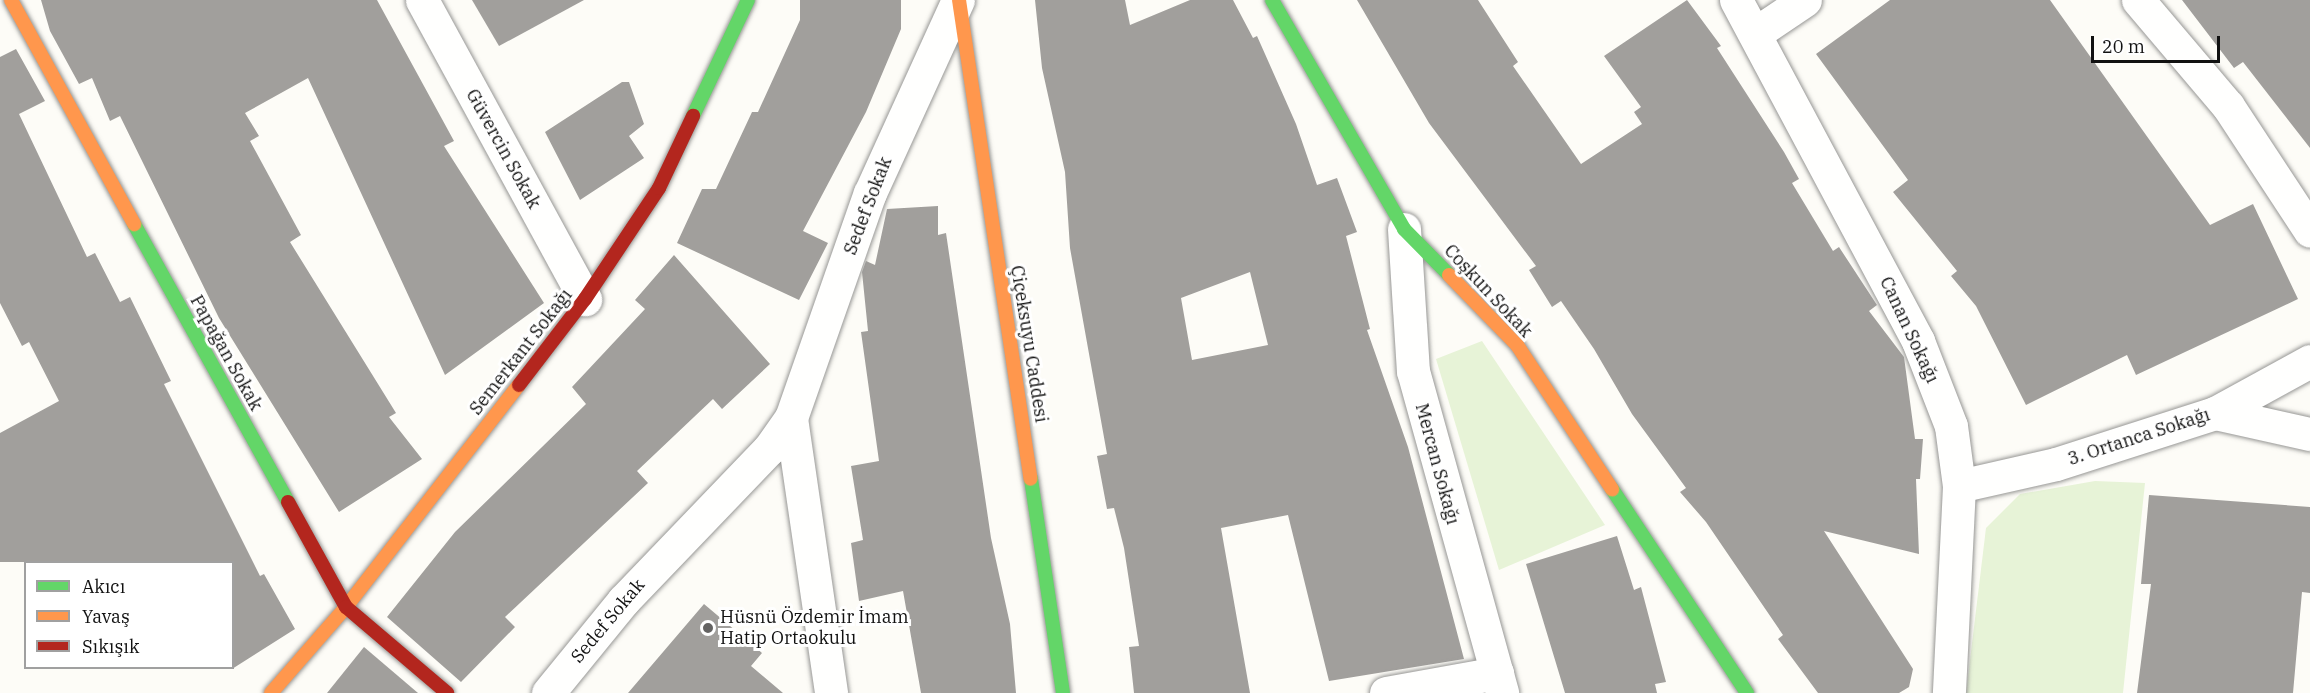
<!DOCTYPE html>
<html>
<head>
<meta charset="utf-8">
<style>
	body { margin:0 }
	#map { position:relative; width:2310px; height:693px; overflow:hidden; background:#fdfcf7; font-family:"IBM Plex Serif",serif }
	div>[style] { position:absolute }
	.green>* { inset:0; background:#e7f3d7 }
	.building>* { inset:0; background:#a19f9c }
	.roads { filter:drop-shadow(0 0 2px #979795) drop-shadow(0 0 2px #979795) }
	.street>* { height:33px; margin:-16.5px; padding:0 16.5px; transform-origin:16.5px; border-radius:16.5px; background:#fffffe }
	.fast>* { height:14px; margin:-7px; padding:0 7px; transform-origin:7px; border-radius:7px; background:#63d668 }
	.slow>* { height:14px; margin:-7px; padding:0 7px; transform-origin:7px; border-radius:7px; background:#ff974d }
	.jam>* { height:14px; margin:-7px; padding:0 7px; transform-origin:7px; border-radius:7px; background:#b3261e }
	.dots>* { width:16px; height:16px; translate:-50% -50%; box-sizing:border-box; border:3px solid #fff; border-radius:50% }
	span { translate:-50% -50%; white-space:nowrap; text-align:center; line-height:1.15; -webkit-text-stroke:6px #fff; paint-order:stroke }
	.street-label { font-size:18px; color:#111 }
	.poi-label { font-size:18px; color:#111 }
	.left { translate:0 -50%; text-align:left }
	.legend { position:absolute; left:24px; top:561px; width:210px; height:108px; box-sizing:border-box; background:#fff; border:2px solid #a0a0a0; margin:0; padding:8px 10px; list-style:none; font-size:18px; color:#111 }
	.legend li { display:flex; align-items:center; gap:12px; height:30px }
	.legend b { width:30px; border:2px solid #a0a0a0 }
	.scale { position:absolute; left:2091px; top:36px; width:129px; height:27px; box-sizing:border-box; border:3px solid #111; border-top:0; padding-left:8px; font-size:18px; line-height:21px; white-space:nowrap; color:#111; -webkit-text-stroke:4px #fff; paint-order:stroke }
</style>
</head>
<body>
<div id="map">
	<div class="green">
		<div style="clip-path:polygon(1482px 341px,1605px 525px,1499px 570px,1436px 359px)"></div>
		<div style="clip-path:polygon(2095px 481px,2145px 483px,2123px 693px,1966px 693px,1986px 528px,2020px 494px)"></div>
	</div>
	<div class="building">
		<div style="clip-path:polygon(41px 0,377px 0,454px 141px,444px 146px,544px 303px,445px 375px,308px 78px,245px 113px,259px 136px,250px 141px,301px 235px,290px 242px,396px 413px,389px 417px,422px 459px,339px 512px,219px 318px,120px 116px,110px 121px,92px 78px,79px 84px,50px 31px)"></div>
		<div style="clip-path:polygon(472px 0,584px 0,499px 46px)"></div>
		<div style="clip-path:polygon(800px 0,901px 0,901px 29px,866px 112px,803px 231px,828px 243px,799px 300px,677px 243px,702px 189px,716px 189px,752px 112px,758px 112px,800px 20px)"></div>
		<div style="clip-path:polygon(evenodd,1035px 0,1125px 0,1130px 25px,1190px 0,1233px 0,1253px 38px,1257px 36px,1296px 124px,1317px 185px,1337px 178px,1357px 232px,1346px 236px,1370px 329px,1367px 330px,1408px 447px,1464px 659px,1329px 681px,1288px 515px,1221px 528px,1250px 693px,1134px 693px,1129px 647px,1139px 646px,1124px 548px,1114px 508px,1107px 509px,1097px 456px,1107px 454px,1070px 248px,1065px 172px,1042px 68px,1035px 0,1250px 272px,1268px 345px,1192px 360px,1181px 298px,1250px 272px)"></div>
		<div style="clip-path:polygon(1357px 0,1478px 0,1518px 62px,1513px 66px,1581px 164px,1642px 124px,1634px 112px,1641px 107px,1604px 56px,1687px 0,1721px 46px,1717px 48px,1784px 152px,1799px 179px,1792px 183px,1833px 251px,1839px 247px,1877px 305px,1869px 311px,1904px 357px,1915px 439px,1923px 439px,1920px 479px,1916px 479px,1919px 554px,1824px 531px,1913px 669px,1909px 687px,1899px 693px,1818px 693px,1778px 639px,1783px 635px,1706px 522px,1680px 492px,1686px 488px,1632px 414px,1594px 349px,1561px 301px,1552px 307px,1529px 270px,1536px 266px,1429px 123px)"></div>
		<div style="clip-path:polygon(1890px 0,2050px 0,2210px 225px,2253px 204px,2298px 299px,2136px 375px,2127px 355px,2026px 405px,1976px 306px,1951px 276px,1957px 271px,1893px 192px,1908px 180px,1816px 54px)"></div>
		<div style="clip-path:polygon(2182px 0,2310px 0,2310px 148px,2243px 62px,2234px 68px)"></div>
		<div style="clip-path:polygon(16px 49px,45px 101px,19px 114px,87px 257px,95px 253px,120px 302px,130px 297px,171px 381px,164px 384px,260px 576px,264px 574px,295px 629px,232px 669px,232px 562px,0 562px,0 433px,59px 401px,29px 342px,22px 346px,0 303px,0 57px)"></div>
		<div style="clip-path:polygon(622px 82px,629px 82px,644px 124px,629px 136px,644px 158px,580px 200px,545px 132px)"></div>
		<div style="clip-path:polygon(938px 206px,938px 235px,946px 233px,991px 538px,1010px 624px,1016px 693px,921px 693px,903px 591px,859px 601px,851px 543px,863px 540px,851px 466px,879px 461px,861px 332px,868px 331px,862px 272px,866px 261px,875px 265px,887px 209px)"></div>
		<div style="clip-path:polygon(674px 255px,770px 364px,722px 409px,713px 399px,637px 471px,648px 483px,505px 617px,515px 627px,461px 682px,387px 617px,455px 532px,586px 404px,572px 387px,645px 309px,635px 300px)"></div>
		<div style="clip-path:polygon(2149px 495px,2310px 507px,2310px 593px,2302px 592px,2293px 693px,2137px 693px,2151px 584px,2141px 584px)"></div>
		<div style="clip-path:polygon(1617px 536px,1634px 590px,1641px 587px,1666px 682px,1655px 684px,1657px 693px,1565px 693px,1526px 564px)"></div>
		<div style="clip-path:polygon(704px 604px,762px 653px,751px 666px,783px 693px,628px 693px)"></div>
		<div style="clip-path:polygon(364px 647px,418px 693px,327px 693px)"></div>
	</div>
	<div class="roads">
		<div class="street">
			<div style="left:422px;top:0;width:341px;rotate:61.4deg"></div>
			<div style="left:1736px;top:0;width:387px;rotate:61.9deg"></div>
			<div style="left:1918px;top:341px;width:91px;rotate:68.8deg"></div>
			<div style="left:1951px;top:426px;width:61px;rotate:82.4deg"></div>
			<div style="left:1959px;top:486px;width:207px;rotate:92.8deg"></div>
			<div style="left:2138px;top:0;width:139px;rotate:49.7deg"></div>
			<div style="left:2228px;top:106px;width:149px;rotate:56.7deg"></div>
			<div style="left:1756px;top:33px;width:59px;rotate:-34deg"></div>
			<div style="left:1404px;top:229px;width:142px;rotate:86.4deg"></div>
			<div style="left:1413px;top:371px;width:334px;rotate:74.5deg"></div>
			<div style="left:2215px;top:413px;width:97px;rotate:12.5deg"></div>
			<div style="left:791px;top:418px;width:278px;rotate:81.7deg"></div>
			<div style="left:1959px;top:486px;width:99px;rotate:-12.8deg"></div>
			<div style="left:2056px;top:464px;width:167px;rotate:-17.8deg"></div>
			<div style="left:2215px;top:413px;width:108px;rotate:-28.7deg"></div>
			<div style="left:548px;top:693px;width:119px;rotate:-50.8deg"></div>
			<div style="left:623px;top:601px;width:211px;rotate:-46.2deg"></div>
			<div style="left:769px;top:449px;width:38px;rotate:-55deg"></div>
			<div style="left:791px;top:418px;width:238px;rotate:-70.7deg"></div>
			<div style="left:870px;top:193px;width:212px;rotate:-65.5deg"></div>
			<div style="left:1386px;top:693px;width:113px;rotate:-10.2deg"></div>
		</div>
		<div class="fast">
			<div style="left:1272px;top:0;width:264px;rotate:60deg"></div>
			<div style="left:1404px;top:229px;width:64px;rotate:45.6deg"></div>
			<div style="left:693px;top:116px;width:128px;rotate:-64.6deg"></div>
			<div style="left:134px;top:224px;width:318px;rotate:61deg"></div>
			<div style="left:1031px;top:479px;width:216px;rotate:81.5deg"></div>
			<div style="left:1612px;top:489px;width:245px;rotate:56.5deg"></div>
		</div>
		<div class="slow">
			<div style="left:11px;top:0;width:256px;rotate:61.2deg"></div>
			<div style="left:959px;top:0;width:484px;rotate:81.5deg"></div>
			<div style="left:1449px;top:275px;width:98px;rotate:45.8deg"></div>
			<div style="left:1517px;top:345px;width:173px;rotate:56.6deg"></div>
			<div style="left:271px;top:693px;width:114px;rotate:-48.9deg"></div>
			<div style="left:346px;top:607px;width:281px;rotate:-52.1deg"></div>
		</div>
		<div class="jam">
			<div style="left:519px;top:385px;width:108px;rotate:-52.5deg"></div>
			<div style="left:585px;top:299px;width:133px;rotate:-56.3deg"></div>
			<div style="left:659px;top:188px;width:80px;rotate:-64.7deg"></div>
			<div style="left:288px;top:502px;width:120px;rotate:61.1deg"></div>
			<div style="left:346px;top:607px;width:133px;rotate:40.4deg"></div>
		</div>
	</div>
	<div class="dots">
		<div style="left:708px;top:628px;background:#646362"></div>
	</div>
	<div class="street-label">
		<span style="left:503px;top:149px;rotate:61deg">Güvercin Sokak</span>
		<span style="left:868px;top:206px;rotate:-69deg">Sedef Sokak</span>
		<span style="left:1488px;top:291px;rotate:47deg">Coşkun Sokak</span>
		<span style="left:1909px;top:330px;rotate:65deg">Canan Sokağı</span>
		<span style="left:1029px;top:344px;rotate:81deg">Çiçeksuyu Caddesi</span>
		<span style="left:521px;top:352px;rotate:-52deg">Semerkant Sokağı</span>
		<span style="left:226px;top:353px;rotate:61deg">Papağan Sokak</span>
		<span style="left:2139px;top:437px;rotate:-18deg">3. Ortanca Sokağı</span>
		<span style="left:1437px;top:464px;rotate:75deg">Mercan Sokağı</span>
		<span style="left:608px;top:621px;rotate:-50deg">Sedef Sokak</span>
	</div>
	<div class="poi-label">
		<span class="left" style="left:720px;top:628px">Hüsnü Özdemir İmam<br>Hatip Ortaokulu</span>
	</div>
	<ul class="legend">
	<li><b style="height:8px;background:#63d668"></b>Akıcı</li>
	<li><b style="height:8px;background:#ff974d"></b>Yavaş</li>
	<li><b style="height:8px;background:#b3261e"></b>Sıkışık</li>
	</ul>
	<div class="scale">20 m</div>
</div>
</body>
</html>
